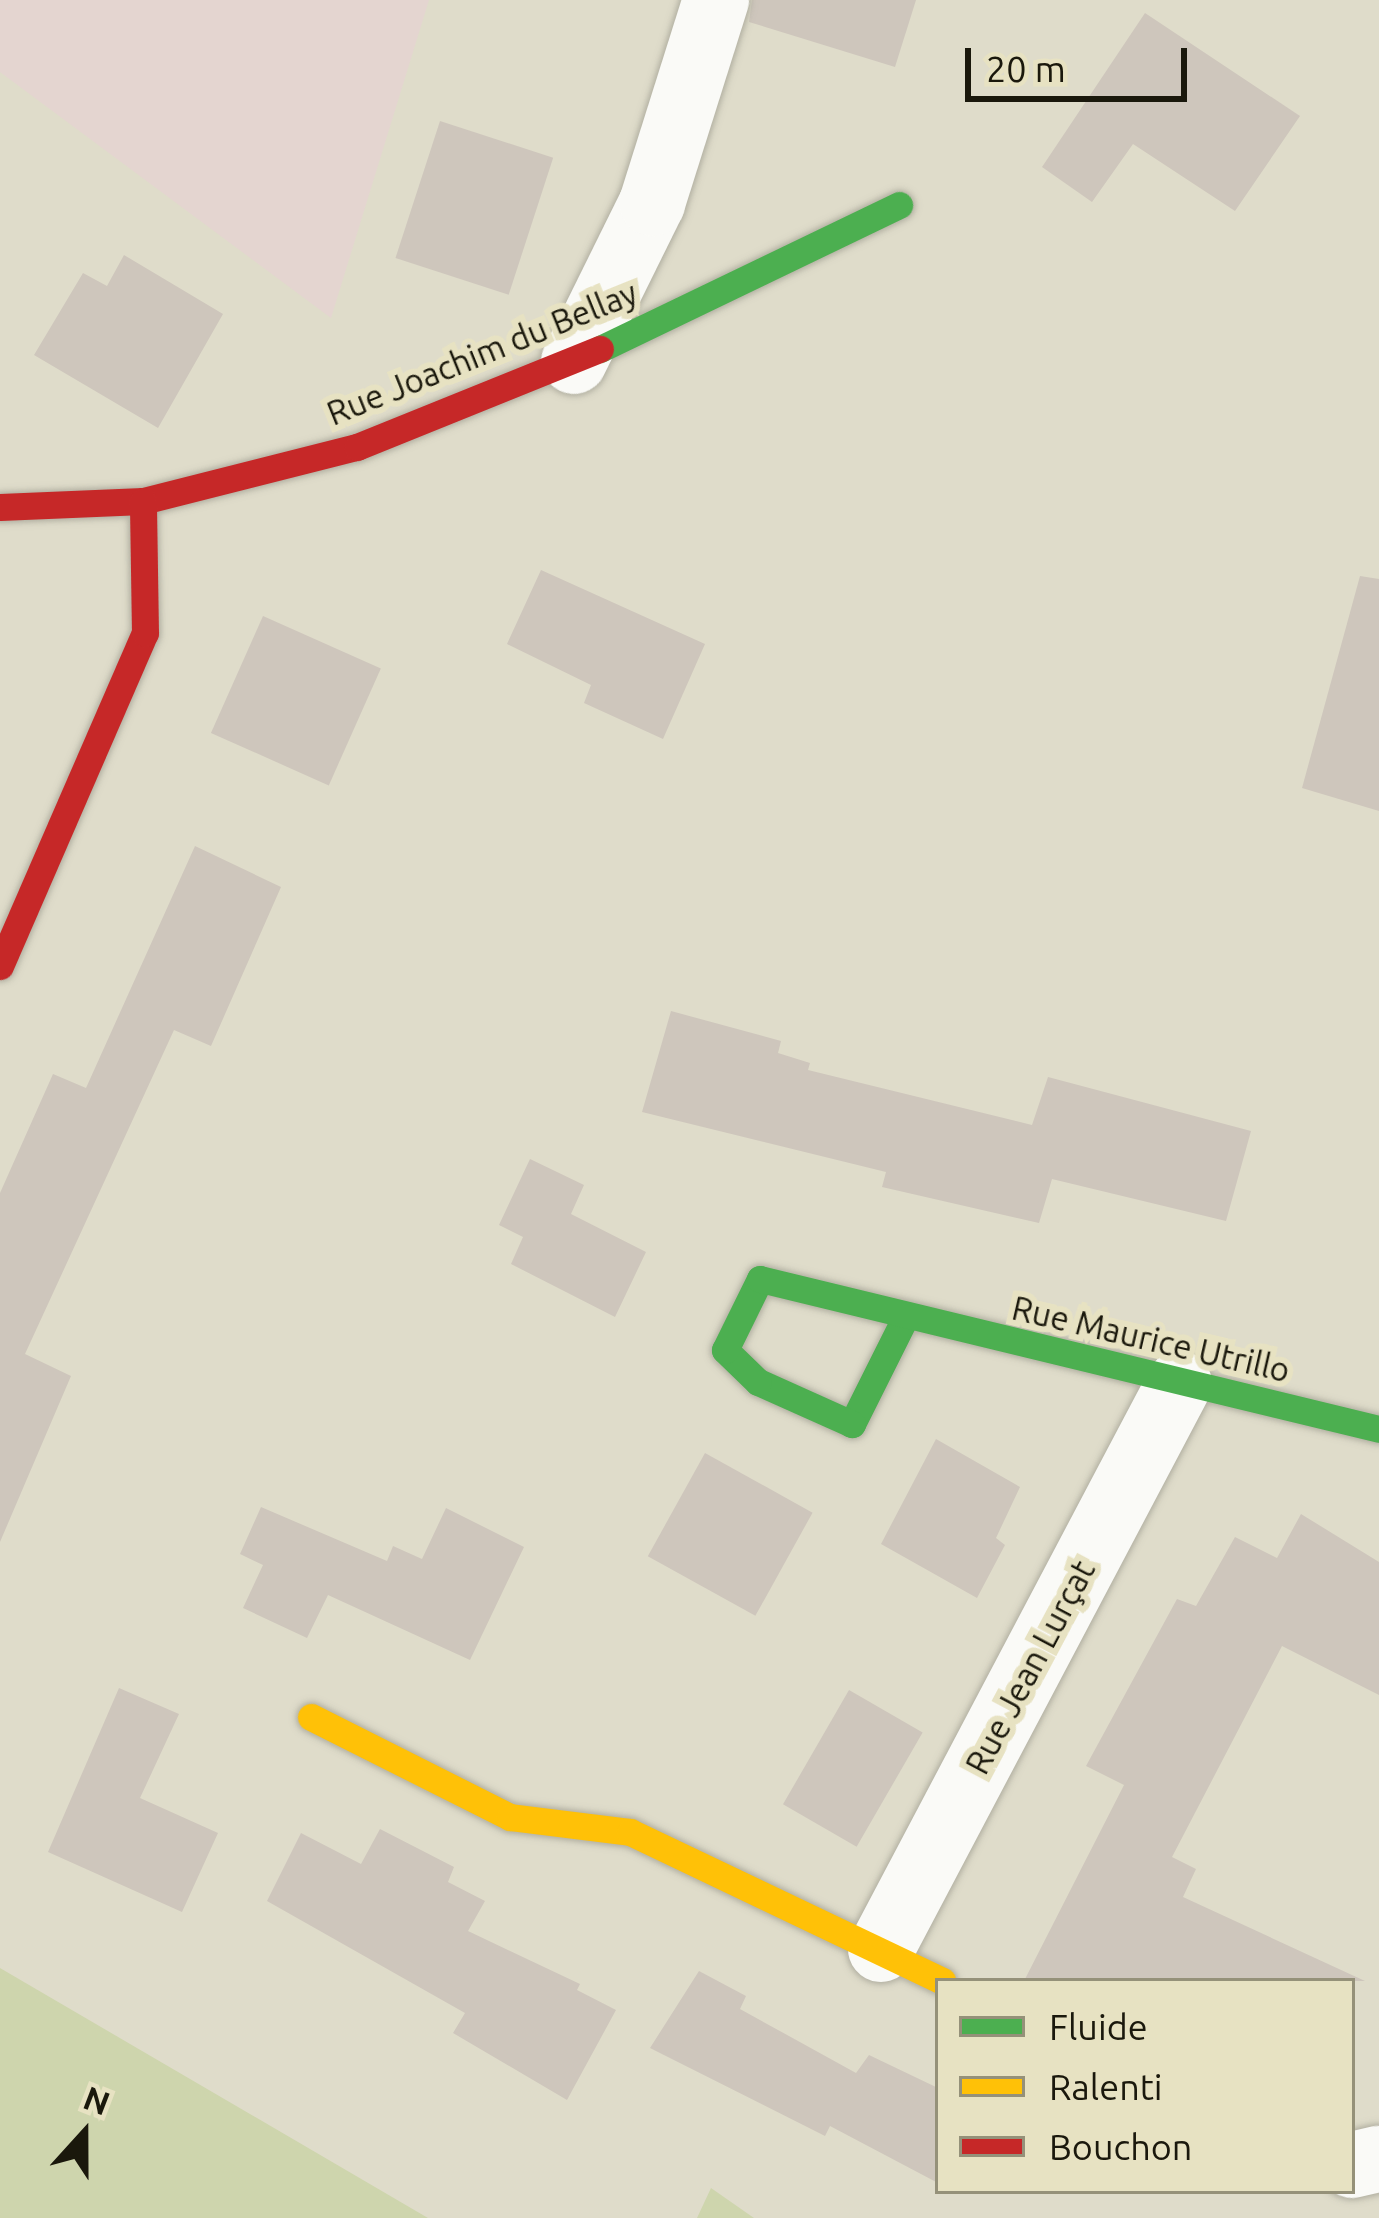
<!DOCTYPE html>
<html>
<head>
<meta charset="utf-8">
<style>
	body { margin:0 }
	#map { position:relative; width:1379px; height:2218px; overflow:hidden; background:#dfdcca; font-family:Ubuntu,sans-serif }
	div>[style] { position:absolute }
	.medical>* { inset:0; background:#e4d5d0 }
	.green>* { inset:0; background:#ced5ad }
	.building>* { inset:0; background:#cec6bc; transform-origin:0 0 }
	.roads { filter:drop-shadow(0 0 3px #b1afa1) drop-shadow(0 0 3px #b1afa1) }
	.street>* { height:66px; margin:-33px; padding:0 33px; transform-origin:33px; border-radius:33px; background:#fafaf7 }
	.fast>* { height:27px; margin:-13.5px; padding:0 13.5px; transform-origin:13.5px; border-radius:13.5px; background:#4caf50 }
	.slow>* { height:27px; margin:-13.5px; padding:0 13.5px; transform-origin:13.5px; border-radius:13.5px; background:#ffc107 }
	.jam>* { height:27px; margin:-13.5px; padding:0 13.5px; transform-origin:13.5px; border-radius:13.5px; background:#c62828 }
	span { translate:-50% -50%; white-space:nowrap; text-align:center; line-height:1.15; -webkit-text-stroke:12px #e7e2c2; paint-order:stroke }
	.street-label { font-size:33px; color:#1a180c }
	.legend { position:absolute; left:935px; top:1978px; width:420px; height:216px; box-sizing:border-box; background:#e7e2c2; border:3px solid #959179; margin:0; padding:15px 21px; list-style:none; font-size:36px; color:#1a180c }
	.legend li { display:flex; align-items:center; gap:24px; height:60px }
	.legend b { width:60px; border:3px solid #959179 }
	.north { position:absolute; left:24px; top:2074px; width:120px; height:120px; -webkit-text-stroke:9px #e7e2c2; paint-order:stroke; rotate:21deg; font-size:33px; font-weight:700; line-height:48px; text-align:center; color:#1a180c }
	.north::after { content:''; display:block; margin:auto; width:42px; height:54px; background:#1a180c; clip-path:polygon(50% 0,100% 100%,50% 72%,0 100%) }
	.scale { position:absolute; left:965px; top:48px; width:222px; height:54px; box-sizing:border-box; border:6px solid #1a180c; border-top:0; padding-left:15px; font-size:36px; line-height:42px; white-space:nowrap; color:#1a180c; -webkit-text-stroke:9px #e7e2c2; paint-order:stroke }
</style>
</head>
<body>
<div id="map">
	<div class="medical">
		<div style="clip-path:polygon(0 0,429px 0,331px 318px,0 72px)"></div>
	</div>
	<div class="green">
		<div style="clip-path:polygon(0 1968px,428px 2218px,0 2218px)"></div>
		<div style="clip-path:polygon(711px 2188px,754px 2218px,697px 2218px)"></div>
	</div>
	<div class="building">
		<div style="clip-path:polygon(752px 0,916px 0,895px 67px,749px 22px)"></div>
		<div style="clip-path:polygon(1145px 13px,1300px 116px,1235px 211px,1133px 144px,1092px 202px,1042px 167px)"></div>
		<div style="left:440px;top:121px;width:119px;height:144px;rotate:18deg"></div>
		<div style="clip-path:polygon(124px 255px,223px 314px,158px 428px,34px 355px,83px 273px,107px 286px)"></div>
		<div style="clip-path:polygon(541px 570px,705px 644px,663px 739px,584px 703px,591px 685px,507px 644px)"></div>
		<div style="clip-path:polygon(1360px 576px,1379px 579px,1379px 811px,1302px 788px)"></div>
		<div style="left:263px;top:616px;width:129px;height:128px;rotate:24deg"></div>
		<div style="clip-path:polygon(195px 846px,281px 887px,211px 1046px,174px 1030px,25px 1354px,71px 1376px,0 1542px,0 1193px,53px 1074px,86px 1088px)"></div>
		<div style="clip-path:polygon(671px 1011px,781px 1041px,778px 1053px,810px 1063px,808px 1070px,1032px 1125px,1048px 1077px,1251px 1131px,1226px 1221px,1052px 1179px,1039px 1223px,882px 1187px,886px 1172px,642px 1112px)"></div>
		<div style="clip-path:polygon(530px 1159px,584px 1185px,571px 1214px,646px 1252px,615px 1317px,511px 1264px,523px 1237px,499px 1225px)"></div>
		<div style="clip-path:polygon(936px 1439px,1020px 1487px,996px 1538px,1005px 1545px,977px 1598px,881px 1544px)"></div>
		<div style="left:705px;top:1453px;width:123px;height:118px;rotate:29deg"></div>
		<div style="clip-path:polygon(261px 1507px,387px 1561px,393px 1546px,422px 1559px,446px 1508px,524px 1547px,470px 1660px,328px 1595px,307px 1638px,243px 1608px,263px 1565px,240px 1554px)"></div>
		<div style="clip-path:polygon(1301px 1514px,1379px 1562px,1379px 1695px,1282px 1646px,1172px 1857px,1196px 1869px,1183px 1897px,1365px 1981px,1024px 1981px,1124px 1785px,1086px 1766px,1177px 1599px,1196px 1606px,1235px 1537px,1277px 1558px)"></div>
		<div style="clip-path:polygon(119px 1688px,179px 1714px,140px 1798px,218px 1833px,182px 1912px,48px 1852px)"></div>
		<div style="left:849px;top:1690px;width:85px;height:132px;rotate:30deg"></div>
		<div style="clip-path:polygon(380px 1829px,454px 1867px,448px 1882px,485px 1901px,468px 1931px,580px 1984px,577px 1990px,616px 2010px,567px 2100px,453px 2033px,465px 2013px,267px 1901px,301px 1833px,361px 1864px)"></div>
		<div style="clip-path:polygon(699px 1971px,746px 1996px,740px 2009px,856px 2073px,869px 2055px,938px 2088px,938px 2183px,830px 2126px,825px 2136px,650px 2048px)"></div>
	</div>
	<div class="roads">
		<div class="street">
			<div style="left:574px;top:361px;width:176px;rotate:-63.7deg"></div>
			<div style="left:652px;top:203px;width:213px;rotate:-72.5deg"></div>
			<div style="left:881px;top:1949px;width:639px;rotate:-62.19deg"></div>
			<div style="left:1352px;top:2165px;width:28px;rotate:-13deg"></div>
		</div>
		<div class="fast">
			<div style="left:600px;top:349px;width:332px;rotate:-25.7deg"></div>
			<div style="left:906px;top:1316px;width:121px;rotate:116.6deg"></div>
			<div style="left:852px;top:1424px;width:103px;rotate:-155.9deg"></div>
			<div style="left:758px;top:1382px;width:46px;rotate:-135.9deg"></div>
			<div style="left:725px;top:1350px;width:79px;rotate:-63.8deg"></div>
			<div style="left:760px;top:1279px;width:637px;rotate:13.62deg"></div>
		</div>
		<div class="slow">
			<div style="left:311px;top:1717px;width:223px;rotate:26.7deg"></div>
			<div style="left:510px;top:1817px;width:121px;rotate:7.1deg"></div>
			<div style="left:630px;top:1832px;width:346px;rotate:25.5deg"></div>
		</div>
		<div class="jam">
			<div style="left:0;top:507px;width:143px;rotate:-2.4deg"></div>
			<div style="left:143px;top:501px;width:221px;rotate:-14.2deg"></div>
			<div style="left:357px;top:447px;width:262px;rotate:-22deg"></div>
			<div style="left:0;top:966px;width:363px;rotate:-66.5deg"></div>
			<div style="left:145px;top:633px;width:132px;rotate:-90.9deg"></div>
		</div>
	</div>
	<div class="street-label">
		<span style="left:482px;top:353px;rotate:-22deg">Rue Joachim du Bellay</span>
		<span style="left:1151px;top:1339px;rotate:13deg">Rue Maurice Utrillo</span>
		<span style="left:1030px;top:1667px;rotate:-62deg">Rue Jean Lurçat</span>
	</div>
	<ul class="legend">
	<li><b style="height:15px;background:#4caf50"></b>Fluide</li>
	<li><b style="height:15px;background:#ffc107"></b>Ralenti</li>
	<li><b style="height:15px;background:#c62828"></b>Bouchon</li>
	</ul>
	<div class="north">N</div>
	<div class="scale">20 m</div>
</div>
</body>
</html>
